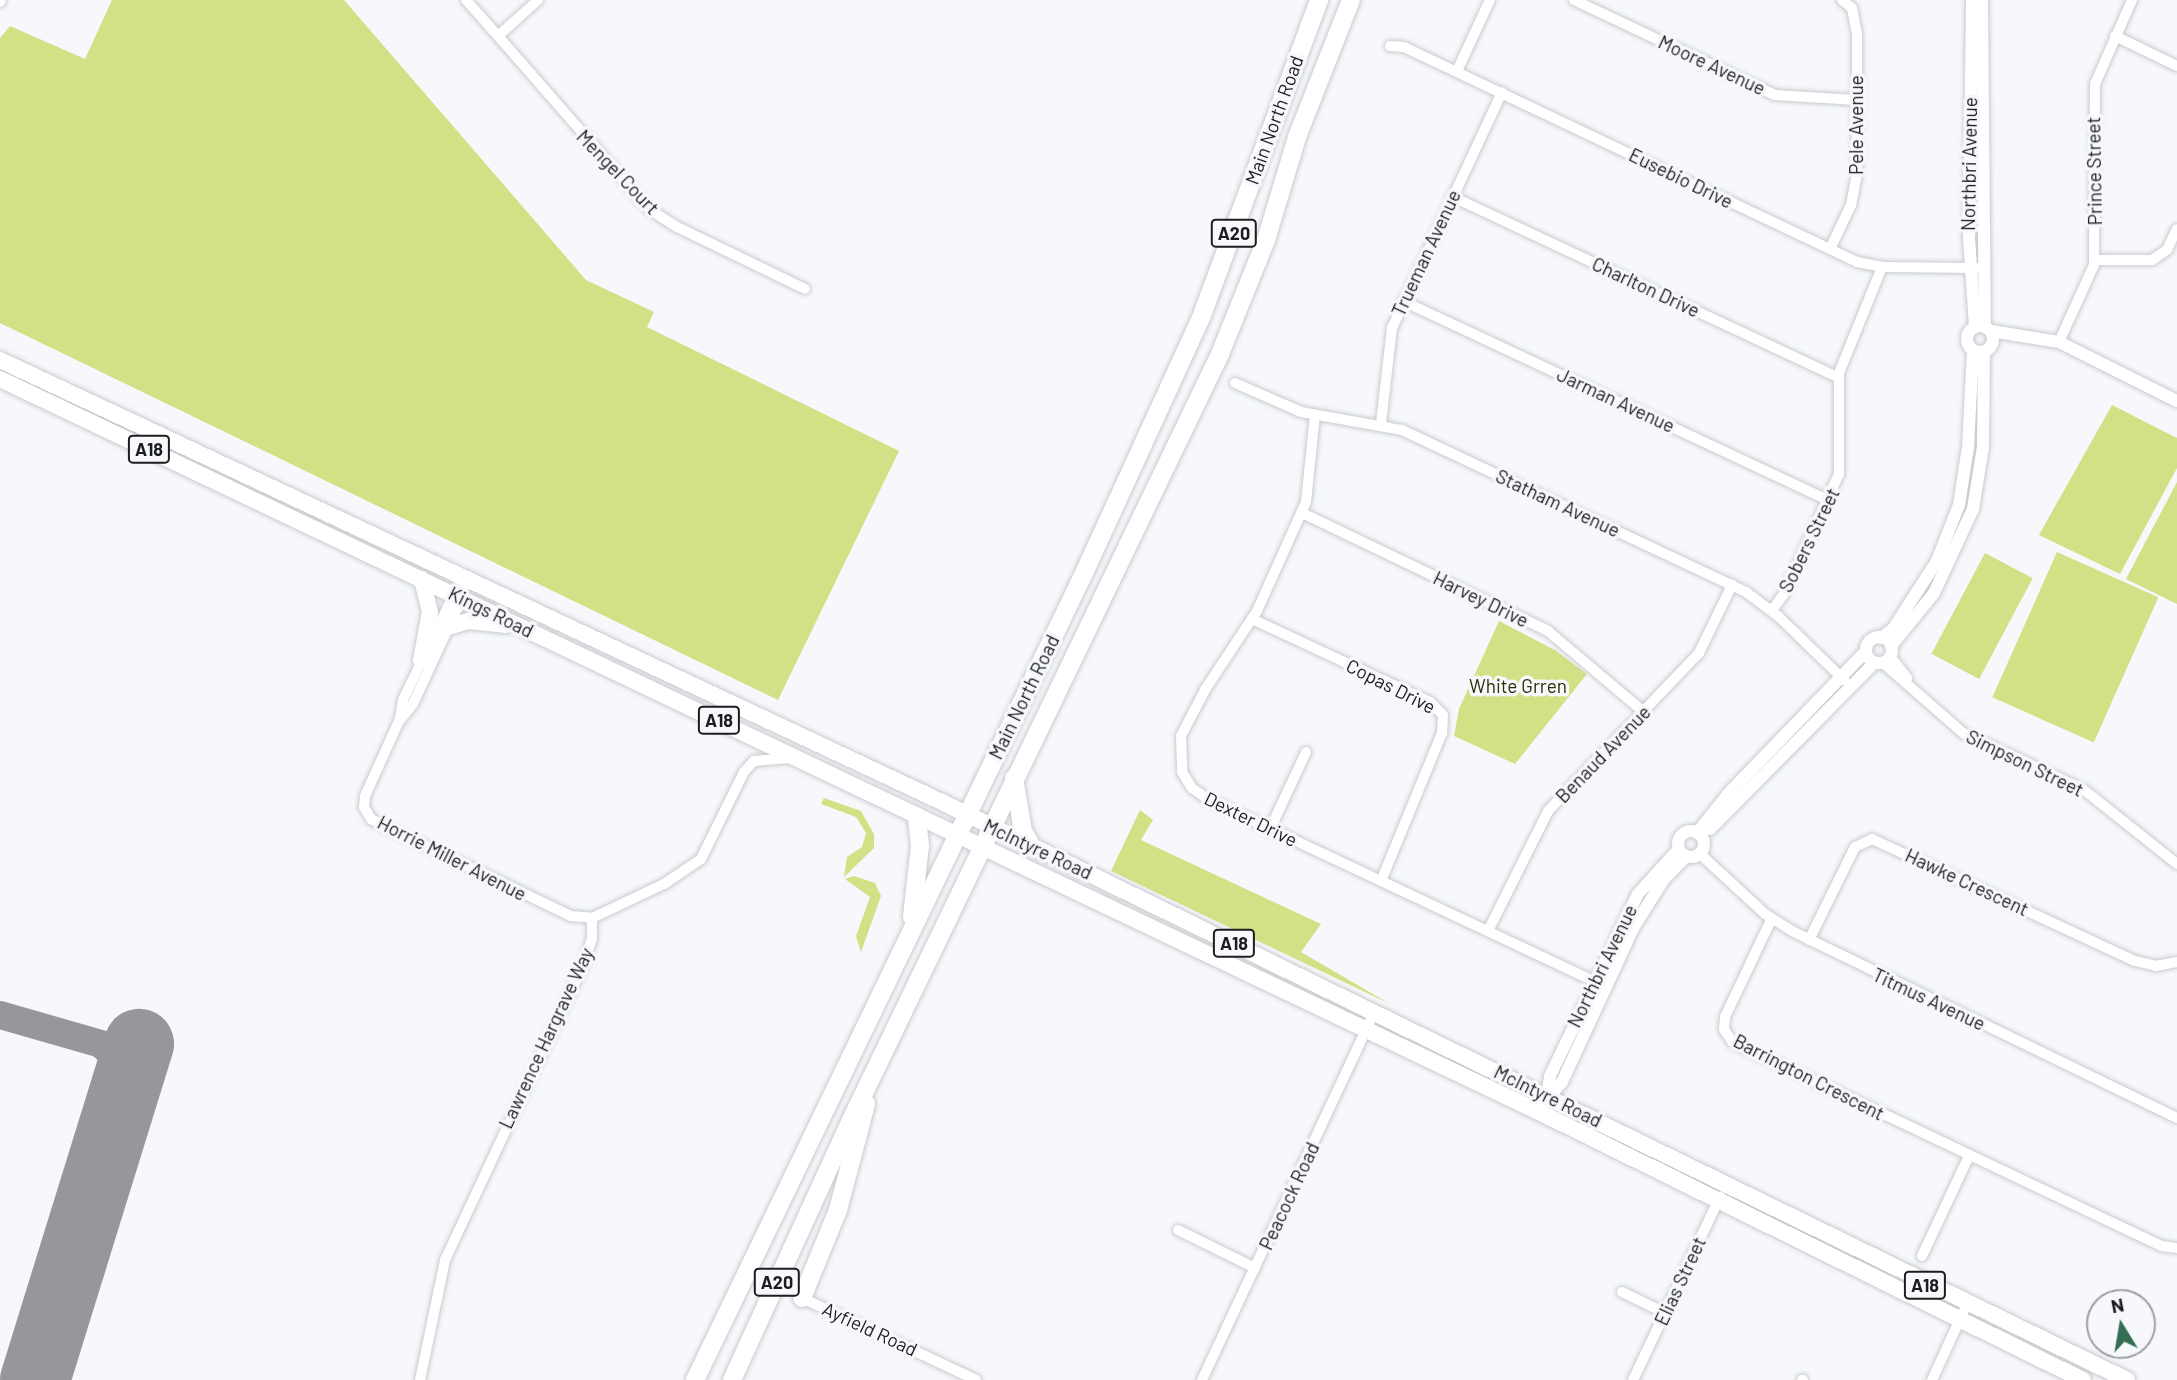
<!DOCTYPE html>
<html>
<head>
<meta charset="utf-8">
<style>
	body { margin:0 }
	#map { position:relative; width:2177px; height:1380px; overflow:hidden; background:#f6f8fc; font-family:Barlow,sans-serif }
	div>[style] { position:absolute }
	.green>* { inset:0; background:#d3e085; transform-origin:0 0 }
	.taxiway>* { height:28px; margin:-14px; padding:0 14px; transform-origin:14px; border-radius:14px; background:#96979a }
	.runway>* { height:70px; margin:-35px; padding:0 35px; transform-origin:35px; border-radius:35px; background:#96979a }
	.roads { filter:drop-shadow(0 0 2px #c9cbcf) drop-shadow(0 0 2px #c9cbcf) }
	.minor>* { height:10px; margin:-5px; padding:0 5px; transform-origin:5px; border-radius:5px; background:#fff }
	.tertiary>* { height:12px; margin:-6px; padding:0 6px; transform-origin:6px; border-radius:6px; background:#fff }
	.tertiary>.ring { margin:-6px; padding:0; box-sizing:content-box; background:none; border:12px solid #fff; border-radius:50% }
	.primary>* { height:16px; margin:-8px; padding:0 8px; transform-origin:8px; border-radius:8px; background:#fff }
	.trunk>* { height:18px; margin:-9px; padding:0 9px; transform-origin:9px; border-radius:9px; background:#fff }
	span { translate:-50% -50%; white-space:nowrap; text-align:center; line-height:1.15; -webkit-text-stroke:7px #f6f8fc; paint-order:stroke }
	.shield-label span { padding:2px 5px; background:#f6f8fc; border:2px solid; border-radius:5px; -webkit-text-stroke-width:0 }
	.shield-label { font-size:18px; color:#1c1d1e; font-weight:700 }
	.street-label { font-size:19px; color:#1c1d1e }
	.park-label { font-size:19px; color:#292e04 }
	.north { position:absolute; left:2086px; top:1289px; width:70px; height:70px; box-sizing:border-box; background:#f6f8fc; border:2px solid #9fa0a3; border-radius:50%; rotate:349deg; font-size:19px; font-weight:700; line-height:28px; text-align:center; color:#1c1d1e }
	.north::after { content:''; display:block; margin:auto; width:24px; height:32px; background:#356d54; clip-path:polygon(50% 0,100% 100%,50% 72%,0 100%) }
</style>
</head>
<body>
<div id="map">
	<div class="green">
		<div style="clip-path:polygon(112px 0,344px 0,586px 280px,654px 312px,647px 327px,899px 451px,778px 700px,0 323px,0 38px,10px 26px,85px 59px)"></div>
		<div style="clip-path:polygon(2112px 405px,2177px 438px,2177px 468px,2120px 574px,2039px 535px)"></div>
		<div style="clip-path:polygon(2177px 482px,2177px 604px,2126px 579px)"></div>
		<div style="left:2057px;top:552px;width:111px;height:159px;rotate:24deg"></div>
		<div style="left:1985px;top:553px;width:54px;height:114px;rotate:28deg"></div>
		<div style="clip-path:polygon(1499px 621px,1555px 650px,1587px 674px,1515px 764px,1454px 736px,1459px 709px)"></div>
		<div style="clip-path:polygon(824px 798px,861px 811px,874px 834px,874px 848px,844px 877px,847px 857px,862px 847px,866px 833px,856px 817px,821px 804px)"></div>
		<div style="clip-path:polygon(1140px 810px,1153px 820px,1141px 840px,1321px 924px,1301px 952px,1390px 1004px,1111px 871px)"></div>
		<div style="clip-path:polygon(854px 876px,875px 883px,881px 896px,861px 952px,856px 936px,870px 897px,845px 879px)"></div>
	</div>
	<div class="taxiway">
		<div style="left:0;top:1015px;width:141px;rotate:16deg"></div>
		<div style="left:102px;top:1045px;width:25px;rotate:42deg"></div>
		<div style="left:121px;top:1062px;width:25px;rotate:79deg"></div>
	</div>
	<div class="runway">
		<div style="left:35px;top:1380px;width:352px;rotate:-72.8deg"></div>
	</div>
	<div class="roads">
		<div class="minor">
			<div style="left:466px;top:0;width:48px;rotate:48.4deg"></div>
			<div style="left:498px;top:36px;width:54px;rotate:-42deg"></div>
			<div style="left:1574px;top:0;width:222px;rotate:25.3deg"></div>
			<div style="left:1775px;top:95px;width:81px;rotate:3.5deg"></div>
			<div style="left:0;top:2px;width:2px;rotate:-63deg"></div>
			<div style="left:498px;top:36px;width:230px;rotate:48.9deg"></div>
			<div style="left:649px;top:209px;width:33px;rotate:33deg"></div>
			<div style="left:677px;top:227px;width:142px;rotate:25.8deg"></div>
			<div style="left:2115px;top:36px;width:69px;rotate:25.8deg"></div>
			<div style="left:1390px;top:46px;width:14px;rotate:4deg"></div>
			<div style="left:1404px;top:47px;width:501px;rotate:25.39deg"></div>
			<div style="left:1857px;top:262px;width:25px;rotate:11deg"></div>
			<div style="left:1882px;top:267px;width:94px;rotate:0.6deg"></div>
			<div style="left:1457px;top:71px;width:78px;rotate:-65.1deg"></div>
			<div style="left:1453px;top:197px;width:426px;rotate:25.1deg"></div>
			<div style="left:1830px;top:249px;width:49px;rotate:-64.5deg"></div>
			<div style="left:1851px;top:205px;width:32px;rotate:-79deg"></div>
			<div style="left:1857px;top:174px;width:140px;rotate:-90deg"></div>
			<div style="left:1857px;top:34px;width:26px;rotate:-101deg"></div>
			<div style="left:1852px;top:8px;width:13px;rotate:-141deg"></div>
			<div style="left:2094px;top:260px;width:58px"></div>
			<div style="left:2152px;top:260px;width:18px;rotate:-34deg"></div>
			<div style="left:2167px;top:250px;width:23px;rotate:-65deg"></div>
			<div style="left:1403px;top:301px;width:469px;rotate:25.1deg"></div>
			<div style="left:2059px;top:342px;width:85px;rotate:-65.6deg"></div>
			<div style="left:2094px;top:265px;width:181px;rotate:-89.7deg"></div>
			<div style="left:2095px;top:84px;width:92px;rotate:-66.2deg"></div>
			<div style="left:1235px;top:383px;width:72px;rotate:23.7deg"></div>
			<div style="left:1301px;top:412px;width:103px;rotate:10.1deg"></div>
			<div style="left:1402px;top:430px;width:380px;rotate:25.2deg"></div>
			<div style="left:1746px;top:592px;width:40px;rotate:37deg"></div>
			<div style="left:1778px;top:616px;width:93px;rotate:44.1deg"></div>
			<div style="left:1315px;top:415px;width:87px;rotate:95.9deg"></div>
			<div style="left:1306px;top:502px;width:120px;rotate:114.2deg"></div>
			<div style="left:1257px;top:611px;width:95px;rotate:123.4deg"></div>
			<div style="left:1205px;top:690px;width:52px;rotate:117.6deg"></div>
			<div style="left:1181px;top:736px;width:36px;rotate:88deg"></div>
			<div style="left:1182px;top:772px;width:19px;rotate:58deg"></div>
			<div style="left:1192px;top:788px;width:21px;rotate:35deg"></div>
			<div style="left:1209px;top:800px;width:435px;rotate:25.2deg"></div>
			<div style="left:1381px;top:423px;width:96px;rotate:-83.4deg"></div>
			<div style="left:1392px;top:328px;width:260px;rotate:-65deg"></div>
			<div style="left:1302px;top:513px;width:273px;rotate:25.6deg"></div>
			<div style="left:1548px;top:631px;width:126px;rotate:40.2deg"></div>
			<div style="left:464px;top:581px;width:17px;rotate:97deg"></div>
			<div style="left:462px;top:598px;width:117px;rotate:114.8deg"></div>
			<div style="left:413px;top:704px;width:22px;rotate:129deg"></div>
			<div style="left:399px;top:721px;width:82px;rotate:114.4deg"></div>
			<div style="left:365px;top:796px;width:11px;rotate:95deg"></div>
			<div style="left:364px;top:807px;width:14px;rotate:60deg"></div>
			<div style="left:371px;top:819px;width:15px;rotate:28deg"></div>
			<div style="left:384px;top:826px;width:208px;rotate:25.7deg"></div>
			<div style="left:571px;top:916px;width:21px;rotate:5deg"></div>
			<div style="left:1772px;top:610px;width:20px;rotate:-53deg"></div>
			<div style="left:1784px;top:594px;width:132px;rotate:-65.4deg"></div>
			<div style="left:1839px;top:474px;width:101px;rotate:-90deg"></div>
			<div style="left:1839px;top:373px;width:114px;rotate:-67.9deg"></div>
			<div style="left:1252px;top:619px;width:196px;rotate:25deg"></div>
			<div style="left:1430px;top:702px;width:18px;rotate:45deg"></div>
			<div style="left:1443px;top:715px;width:18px;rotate:93deg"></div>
			<div style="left:1442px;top:733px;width:160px;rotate:112.4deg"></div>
			<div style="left:1890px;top:656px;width:28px;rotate:52deg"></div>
			<div style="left:1883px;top:663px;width:106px;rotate:41.2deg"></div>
			<div style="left:1963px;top:733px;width:134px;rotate:25.2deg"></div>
			<div style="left:2084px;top:790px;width:119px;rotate:38.5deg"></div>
			<div style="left:400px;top:719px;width:19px;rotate:-81deg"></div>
			<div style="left:403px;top:700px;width:122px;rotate:-64.3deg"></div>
			<div style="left:1270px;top:829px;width:85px;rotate:-64.9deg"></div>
			<div style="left:1699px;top:853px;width:90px;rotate:42.7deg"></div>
			<div style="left:1765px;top:914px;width:32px;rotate:32deg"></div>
			<div style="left:1792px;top:931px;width:428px;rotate:25.9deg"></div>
			<div style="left:1771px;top:920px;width:107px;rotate:115.4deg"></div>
			<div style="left:1725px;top:1017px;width:12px;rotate:95deg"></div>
			<div style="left:1724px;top:1029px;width:15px;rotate:58deg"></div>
			<div style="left:1732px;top:1042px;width:476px;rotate:25.4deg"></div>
			<div style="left:2162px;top:1246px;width:15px;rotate:8deg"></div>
			<div style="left:1488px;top:931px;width:134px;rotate:-63.4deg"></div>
			<div style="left:1548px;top:811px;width:219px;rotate:-46.3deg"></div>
			<div style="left:1699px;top:653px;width:76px;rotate:-64.1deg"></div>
			<div style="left:1809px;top:940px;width:104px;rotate:-63.7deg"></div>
			<div style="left:1855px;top:847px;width:19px;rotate:-25deg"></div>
			<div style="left:1872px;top:839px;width:290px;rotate:24.9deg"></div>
			<div style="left:2135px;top:961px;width:22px;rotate:13deg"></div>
			<div style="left:2156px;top:966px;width:21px;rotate:-11deg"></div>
			<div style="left:1178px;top:1230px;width:86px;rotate:26.3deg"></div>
			<div style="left:1922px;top:1256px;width:110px;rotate:-64.8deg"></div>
			<div style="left:1622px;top:1292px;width:48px;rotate:26deg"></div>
			<div style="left:802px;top:1298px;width:192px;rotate:25.2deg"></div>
			<div style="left:420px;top:1380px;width:123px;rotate:-78.2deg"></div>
			<div style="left:445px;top:1260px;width:325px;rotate:-64.9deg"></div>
			<div style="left:583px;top:966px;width:29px;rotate:-72deg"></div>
			<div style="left:592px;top:938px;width:20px;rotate:-90deg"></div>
			<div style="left:592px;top:918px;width:80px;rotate:-25.3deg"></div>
			<div style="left:664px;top:884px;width:45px;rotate:-34deg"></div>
			<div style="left:701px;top:859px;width:97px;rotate:-63.7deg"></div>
			<div style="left:744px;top:772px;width:15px;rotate:-48deg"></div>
			<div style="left:754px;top:761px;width:35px;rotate:-5deg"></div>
			<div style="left:1202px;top:1380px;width:406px;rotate:-64.9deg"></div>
			<div style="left:1633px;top:1380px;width:203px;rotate:-64.6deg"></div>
			<div style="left:1802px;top:1380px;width:1px"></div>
			<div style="left:1932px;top:1380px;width:84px;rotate:-65.3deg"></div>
		</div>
		<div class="tertiary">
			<div style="left:1972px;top:0;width:238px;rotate:90.7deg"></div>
			<div style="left:1969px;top:238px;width:89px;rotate:86.1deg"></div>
			<div style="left:1982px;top:0;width:327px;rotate:89.5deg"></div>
			<div class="ring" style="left:1967px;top:326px;width:14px;height:14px"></div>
			<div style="left:1991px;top:331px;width:69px;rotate:9.2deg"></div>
			<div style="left:2059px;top:342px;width:132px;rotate:26.6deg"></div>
			<div class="ring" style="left:1866px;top:637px;width:14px;height:14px"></div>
			<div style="left:1881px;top:638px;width:15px;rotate:-37deg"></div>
			<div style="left:1893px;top:629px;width:81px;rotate:-57.1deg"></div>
			<div style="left:1937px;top:561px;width:60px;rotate:-68.6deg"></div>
			<div style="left:1959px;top:505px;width:59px;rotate:-81.2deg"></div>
			<div style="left:1968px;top:447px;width:96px;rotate:-87deg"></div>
			<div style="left:1891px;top:646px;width:68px;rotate:-50.9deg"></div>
			<div style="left:1934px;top:593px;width:93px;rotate:-65.1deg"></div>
			<div style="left:1973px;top:509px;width:63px;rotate:-80.8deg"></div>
			<div style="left:1983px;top:447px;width:95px;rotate:-89.4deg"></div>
			<div style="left:1710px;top:829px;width:233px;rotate:-45.3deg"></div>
			<div class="ring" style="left:1678px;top:831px;width:14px;height:14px"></div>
			<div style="left:1697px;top:833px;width:51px;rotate:-51.3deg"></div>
			<div style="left:1729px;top:793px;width:196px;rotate:-46deg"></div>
			<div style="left:1547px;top:1096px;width:20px;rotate:-81deg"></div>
			<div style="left:1550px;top:1076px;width:202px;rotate:-64.2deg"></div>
			<div style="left:1638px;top:894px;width:61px;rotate:-47.7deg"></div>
			<div style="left:1544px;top:1102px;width:27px;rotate:-48deg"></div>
			<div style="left:1562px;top:1082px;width:170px;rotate:-65.2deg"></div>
			<div style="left:1633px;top:928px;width:58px;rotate:-57.7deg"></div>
			<div style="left:1664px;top:879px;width:32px;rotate:-46deg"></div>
		</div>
		<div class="primary">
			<div style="left:0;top:360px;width:1045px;rotate:25.14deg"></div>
			<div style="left:946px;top:804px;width:1314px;rotate:26deg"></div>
			<div style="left:0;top:379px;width:1705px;rotate:25.47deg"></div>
			<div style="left:1539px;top:1112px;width:606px;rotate:26.23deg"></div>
			<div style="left:449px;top:627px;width:20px;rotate:-18deg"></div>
			<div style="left:468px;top:621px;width:38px;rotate:6deg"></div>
			<div style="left:421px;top:660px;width:49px;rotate:-79.4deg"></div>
			<div style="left:430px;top:612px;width:34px;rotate:-104deg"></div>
		</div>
		<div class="trunk">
			<div style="left:1014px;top:778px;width:54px;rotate:80.4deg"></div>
			<div style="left:1023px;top:831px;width:16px;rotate:60deg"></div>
			<div style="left:912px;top:917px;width:71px;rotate:-83.6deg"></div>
			<div style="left:920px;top:846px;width:30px;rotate:-96deg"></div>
			<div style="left:802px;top:1298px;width:95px;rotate:-67.8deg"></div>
			<div style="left:838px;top:1210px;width:110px;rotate:-75.2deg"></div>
			<div style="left:695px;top:1380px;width:898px;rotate:-64.26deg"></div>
			<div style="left:1085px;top:571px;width:281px;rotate:-65.4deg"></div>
			<div style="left:1202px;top:315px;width:336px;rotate:-69.6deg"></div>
			<div style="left:732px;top:1380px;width:290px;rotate:-65.4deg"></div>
			<div style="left:853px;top:1116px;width:846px;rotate:-64.28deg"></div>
			<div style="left:1220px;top:354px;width:123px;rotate:-68deg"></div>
			<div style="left:1266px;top:240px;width:108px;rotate:-73.2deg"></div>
			<div style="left:1297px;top:137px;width:147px;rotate:-68.5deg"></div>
		</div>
	</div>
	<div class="shield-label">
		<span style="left:1234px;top:233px">A20</span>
		<span style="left:149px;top:449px">A18</span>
		<span style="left:719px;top:720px">A18</span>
		<span style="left:1234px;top:943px">A18</span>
		<span style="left:777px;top:1282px">A20</span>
		<span style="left:1925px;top:1285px">A18</span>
	</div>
	<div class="street-label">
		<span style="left:1712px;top:65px;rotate:25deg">Moore Avenue</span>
		<span style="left:1274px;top:120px;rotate:-70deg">Main North Road</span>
		<span style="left:1856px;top:125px;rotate:-90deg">Pele Avenue</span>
		<span style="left:1969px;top:164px;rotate:-89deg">Northbri Avenue</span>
		<span style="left:2094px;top:171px;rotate:-91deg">Prince Street</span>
		<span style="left:618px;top:172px;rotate:46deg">Mengel Court</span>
		<span style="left:1681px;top:178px;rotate:26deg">Eusebio Drive</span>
		<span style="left:1426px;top:253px;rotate:-65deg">Trueman Avenue</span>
		<span style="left:1646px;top:287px;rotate:25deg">Charlton Drive</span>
		<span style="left:1616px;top:400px;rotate:25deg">Jarman Avenue</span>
		<span style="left:1558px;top:503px;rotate:25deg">Statham Avenue</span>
		<span style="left:1809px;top:540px;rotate:-64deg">Sobers Street</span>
		<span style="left:1481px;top:599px;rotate:26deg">Harvey Drive</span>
		<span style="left:491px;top:612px;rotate:26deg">Kings Road</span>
		<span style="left:1391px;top:686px;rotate:27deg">Copas Drive</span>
		<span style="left:1024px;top:697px;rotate:-64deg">Main North Road</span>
		<span style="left:1603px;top:754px;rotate:-46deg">Benaud Avenue</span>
		<span style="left:2025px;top:763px;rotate:26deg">Simpson Street</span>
		<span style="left:1251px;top:819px;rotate:26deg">Dexter Drive</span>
		<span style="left:1038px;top:849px;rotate:25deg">McIntyre Road</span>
		<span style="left:452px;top:858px;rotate:27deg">Horrie Miller Avenue</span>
		<span style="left:1967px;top:882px;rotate:25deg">Hawke Crescent</span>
		<span style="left:1602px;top:966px;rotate:-64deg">Northbri Avenue</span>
		<span style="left:1929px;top:999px;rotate:25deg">Titmus Avenue</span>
		<span style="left:546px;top:1038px;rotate:-65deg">Lawrence Hargrave Way</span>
		<span style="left:1809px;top:1077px;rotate:27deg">Barrington Crescent</span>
		<span style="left:1548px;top:1096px;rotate:26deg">McIntyre Road</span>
		<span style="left:1289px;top:1196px;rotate:-65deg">Peacock Road</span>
		<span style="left:1680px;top:1281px;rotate:-65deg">Elias Street</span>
		<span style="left:870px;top:1329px;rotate:25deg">Ayfield Road</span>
	</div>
	<div class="park-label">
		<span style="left:1518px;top:686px">White Grren</span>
	</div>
	<div class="north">N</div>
</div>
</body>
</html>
